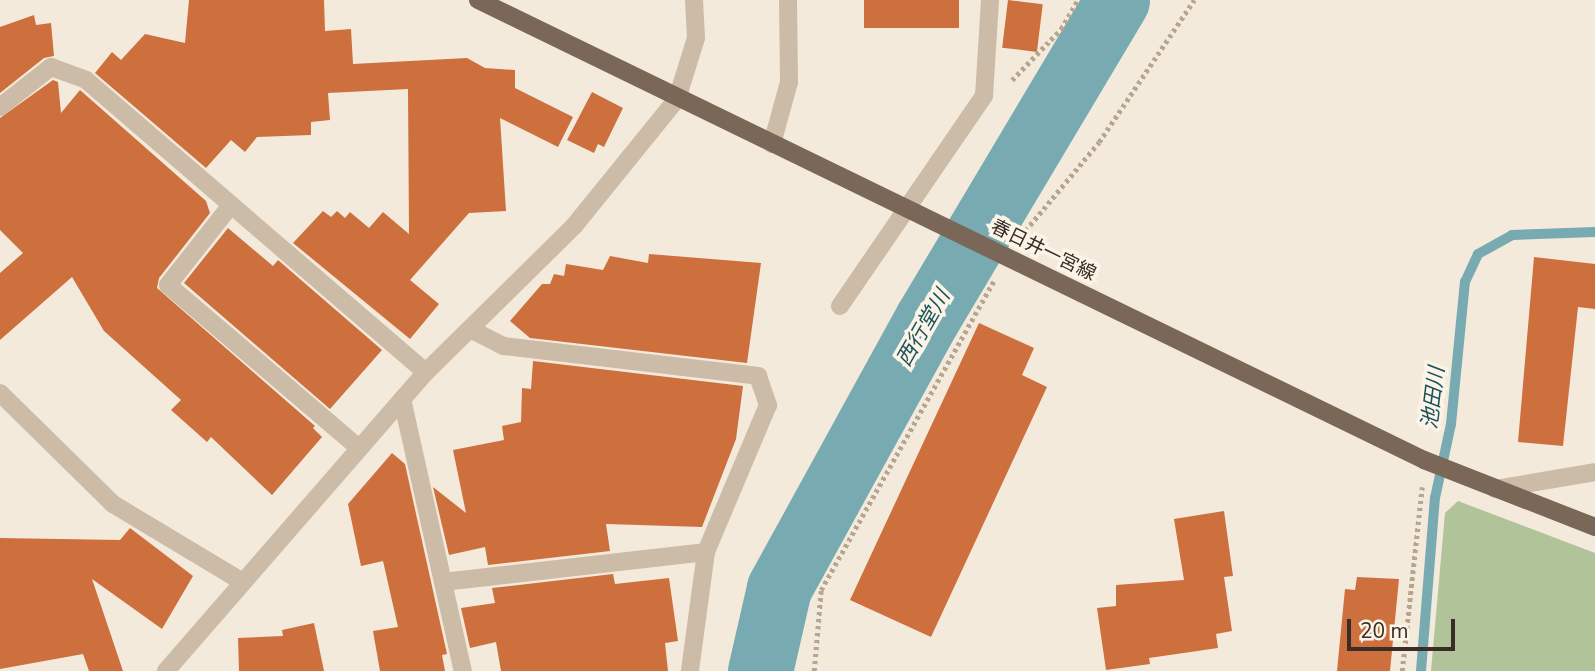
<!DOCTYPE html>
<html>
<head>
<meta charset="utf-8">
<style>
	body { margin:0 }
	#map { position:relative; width:1595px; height:671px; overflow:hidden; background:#f3eadb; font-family:"Nunito Sans","Noto Sans JP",sans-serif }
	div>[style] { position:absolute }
	.green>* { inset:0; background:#b1c499 }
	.stream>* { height:10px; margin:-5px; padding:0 5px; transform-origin:5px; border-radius:5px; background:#78aab2 }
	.river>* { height:65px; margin:-32.5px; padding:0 32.5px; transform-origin:32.5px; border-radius:32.5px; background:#78aab2 }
	.building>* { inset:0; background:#ce6f3e; transform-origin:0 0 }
	.path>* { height:4.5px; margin-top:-2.25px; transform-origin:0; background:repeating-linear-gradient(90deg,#b8a590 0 3.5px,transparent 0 7px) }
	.minor>* { height:18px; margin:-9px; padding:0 9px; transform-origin:9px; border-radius:9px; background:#ccbba6 }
	.major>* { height:18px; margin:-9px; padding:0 9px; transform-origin:9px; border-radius:9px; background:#7b6757 }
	span { translate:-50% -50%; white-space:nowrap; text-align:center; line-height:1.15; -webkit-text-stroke:7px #fbf4e7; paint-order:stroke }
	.street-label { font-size:19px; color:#382e27 }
	.water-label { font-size:21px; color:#1a515c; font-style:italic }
	.scale { position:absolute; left:1347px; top:619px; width:108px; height:32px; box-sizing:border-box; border:4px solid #382e27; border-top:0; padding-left:9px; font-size:21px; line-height:24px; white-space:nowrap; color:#382e27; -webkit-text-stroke:5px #fbf4e7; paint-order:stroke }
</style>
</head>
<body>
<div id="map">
	<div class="green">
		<div style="clip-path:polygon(1458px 501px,1595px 553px,1595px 671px,1431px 671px,1445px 513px)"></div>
	</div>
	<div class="stream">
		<div style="left:1421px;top:671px;width:174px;rotate:-85.4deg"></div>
		<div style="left:1435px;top:498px;width:76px;rotate:-77.8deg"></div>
		<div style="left:1451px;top:424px;width:143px;rotate:-84.4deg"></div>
		<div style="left:1465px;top:282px;width:31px;rotate:-65deg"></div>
		<div style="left:1478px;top:254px;width:39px;rotate:-29deg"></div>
		<div style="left:1512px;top:235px;width:83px;rotate:-2.1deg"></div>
	</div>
	<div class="river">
		<div style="left:760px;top:671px;width:85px;rotate:-77.1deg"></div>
		<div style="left:779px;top:588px;width:307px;rotate:-61.2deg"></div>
		<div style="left:927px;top:319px;width:371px;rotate:-59.2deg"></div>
	</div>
	<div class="building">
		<div style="clip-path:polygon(189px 0,324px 0,325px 31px,351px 29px,353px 64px,467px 58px,485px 68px,515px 70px,515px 88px,573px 117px,558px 147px,500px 118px,506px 211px,469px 213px,410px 280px,439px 304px,410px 339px,293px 243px,323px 211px,331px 217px,337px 211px,345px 218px,350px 212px,369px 228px,383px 212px,409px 234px,408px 89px,328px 93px,330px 120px,311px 122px,311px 135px,257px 137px,245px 152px,231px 140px,206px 168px,95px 73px,112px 52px,121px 60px,145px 34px,185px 43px)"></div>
		<div style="left:864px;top:0;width:95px;height:28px"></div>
		<div style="left:1008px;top:0;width:35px;height:48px;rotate:7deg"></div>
		<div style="clip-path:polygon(34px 15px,36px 25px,51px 23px,54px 56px,44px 58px,0 93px,0 27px)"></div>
		<div style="clip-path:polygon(53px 80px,58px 82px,61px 113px,80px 90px,206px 201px,210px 213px,159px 278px,157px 288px,315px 426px,313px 428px,322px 437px,272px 495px,211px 437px,207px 442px,171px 410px,181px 400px,104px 331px,72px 277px,0 340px,0 273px,23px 253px,0 230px,0 118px)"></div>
		<div style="clip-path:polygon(592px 92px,623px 108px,604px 147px,598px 144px,594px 153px,567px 140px)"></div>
		<div style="clip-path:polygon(228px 228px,273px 266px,278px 260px,382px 350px,330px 409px,184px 283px)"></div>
		<div style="clip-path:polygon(649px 254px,761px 263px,747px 363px,530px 338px,510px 321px,542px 284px,550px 284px,554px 274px,564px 276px,566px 264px,603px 270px,610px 256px,648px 263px)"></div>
		<div style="clip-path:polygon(1534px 257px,1595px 264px,1595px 309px,1578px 307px,1563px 446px,1518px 442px)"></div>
		<div style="clip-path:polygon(979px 323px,1034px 348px,1022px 375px,1047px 387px,931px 637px,850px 600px)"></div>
		<div style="clip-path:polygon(533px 361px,743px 386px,736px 439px,702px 527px,606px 524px,610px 551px,488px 565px,485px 547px,449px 555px,433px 487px,466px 513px,453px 450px,504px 440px,502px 426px,521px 422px,522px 388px,531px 389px)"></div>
		<div style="clip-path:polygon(392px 453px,405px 464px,447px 654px,442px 655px,445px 671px,380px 671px,373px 631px,398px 627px,383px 561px,361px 566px,348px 504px)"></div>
		<div style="clip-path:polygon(1224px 511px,1233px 576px,1224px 577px,1232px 631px,1216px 634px,1218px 648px,1149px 658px,1150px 664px,1106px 670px,1097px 608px,1116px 606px,1116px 585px,1184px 580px,1174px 519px)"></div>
		<div style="clip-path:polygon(130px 528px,193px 576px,162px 629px,92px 579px,123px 671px,89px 671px,83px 654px,0 669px,0 538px,120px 540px)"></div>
		<div style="clip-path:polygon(613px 574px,615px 584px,669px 578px,678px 641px,665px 643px,668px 671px,501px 671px,496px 642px,470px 648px,461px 608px,495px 603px,492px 588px)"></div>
		<div style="clip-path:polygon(1357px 577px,1399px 579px,1390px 671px,1337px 671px,1345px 589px,1355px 590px)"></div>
		<div style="clip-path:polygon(314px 623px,324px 671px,239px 671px,238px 638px,283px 636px,282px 630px)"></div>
	</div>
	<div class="path">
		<div style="left:1012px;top:80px;width:71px;rotate:-46.1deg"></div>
		<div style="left:1061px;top:29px;width:34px;rotate:-60deg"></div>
		<div style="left:1021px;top:236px;width:122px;rotate:-50.3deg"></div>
		<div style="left:1099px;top:142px;width:171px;rotate:-56.2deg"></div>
		<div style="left:814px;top:671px;width:81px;rotate:-85.1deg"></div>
		<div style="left:821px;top:590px;width:355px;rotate:-60.8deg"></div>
		<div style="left:1402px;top:671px;width:185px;rotate:-83.8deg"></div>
	</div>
	<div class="minor">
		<div style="left:0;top:107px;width:65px;rotate:-38.1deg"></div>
		<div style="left:51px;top:67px;width:37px;rotate:20deg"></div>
		<div style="left:86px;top:80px;width:448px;rotate:40.7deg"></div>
		<div style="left:772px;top:144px;width:64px;rotate:-74.7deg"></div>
		<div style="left:789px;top:82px;width:82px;rotate:-90.7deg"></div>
		<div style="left:231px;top:205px;width:102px;rotate:128.2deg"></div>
		<div style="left:168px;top:285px;width:251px;rotate:40.5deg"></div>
		<div style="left:840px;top:306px;width:255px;rotate:-55.6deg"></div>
		<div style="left:984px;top:96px;width:96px;rotate:-86.4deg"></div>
		<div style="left:470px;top:329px;width:38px;rotate:27deg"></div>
		<div style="left:504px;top:346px;width:256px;rotate:6.7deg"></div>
		<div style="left:758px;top:376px;width:31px;rotate:71deg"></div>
		<div style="left:768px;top:405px;width:160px;rotate:112.9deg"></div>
		<div style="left:706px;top:552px;width:120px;rotate:97.7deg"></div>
		<div style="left:0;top:393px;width:158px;rotate:44.5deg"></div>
		<div style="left:113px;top:504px;width:149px;rotate:31deg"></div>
		<div style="left:402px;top:399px;width:279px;rotate:77.4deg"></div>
		<div style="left:1495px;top:489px;width:101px;rotate:-9.6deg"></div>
		<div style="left:443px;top:582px;width:265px;rotate:-6.5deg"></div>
		<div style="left:166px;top:671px;width:396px;rotate:-49deg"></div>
		<div style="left:426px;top:372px;width:208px;rotate:-44.6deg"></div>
		<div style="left:574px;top:226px;width:164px;rotate:-51deg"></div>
		<div style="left:677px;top:99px;width:64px;rotate:-72.7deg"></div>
		<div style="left:696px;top:38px;width:38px;rotate:-93deg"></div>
	</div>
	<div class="major">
		<div style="left:478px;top:0;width:1052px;rotate:25.93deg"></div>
		<div style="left:1424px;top:460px;width:184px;rotate:21.4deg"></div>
	</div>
	<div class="street-label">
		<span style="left:1043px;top:251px;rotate:26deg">春日井一宮線</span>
	</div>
	<div class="water-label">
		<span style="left:923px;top:328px;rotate:-60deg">西行堂川</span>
		<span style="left:1433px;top:398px;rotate:-83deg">池田川</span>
	</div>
	<div class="scale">20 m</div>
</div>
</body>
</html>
